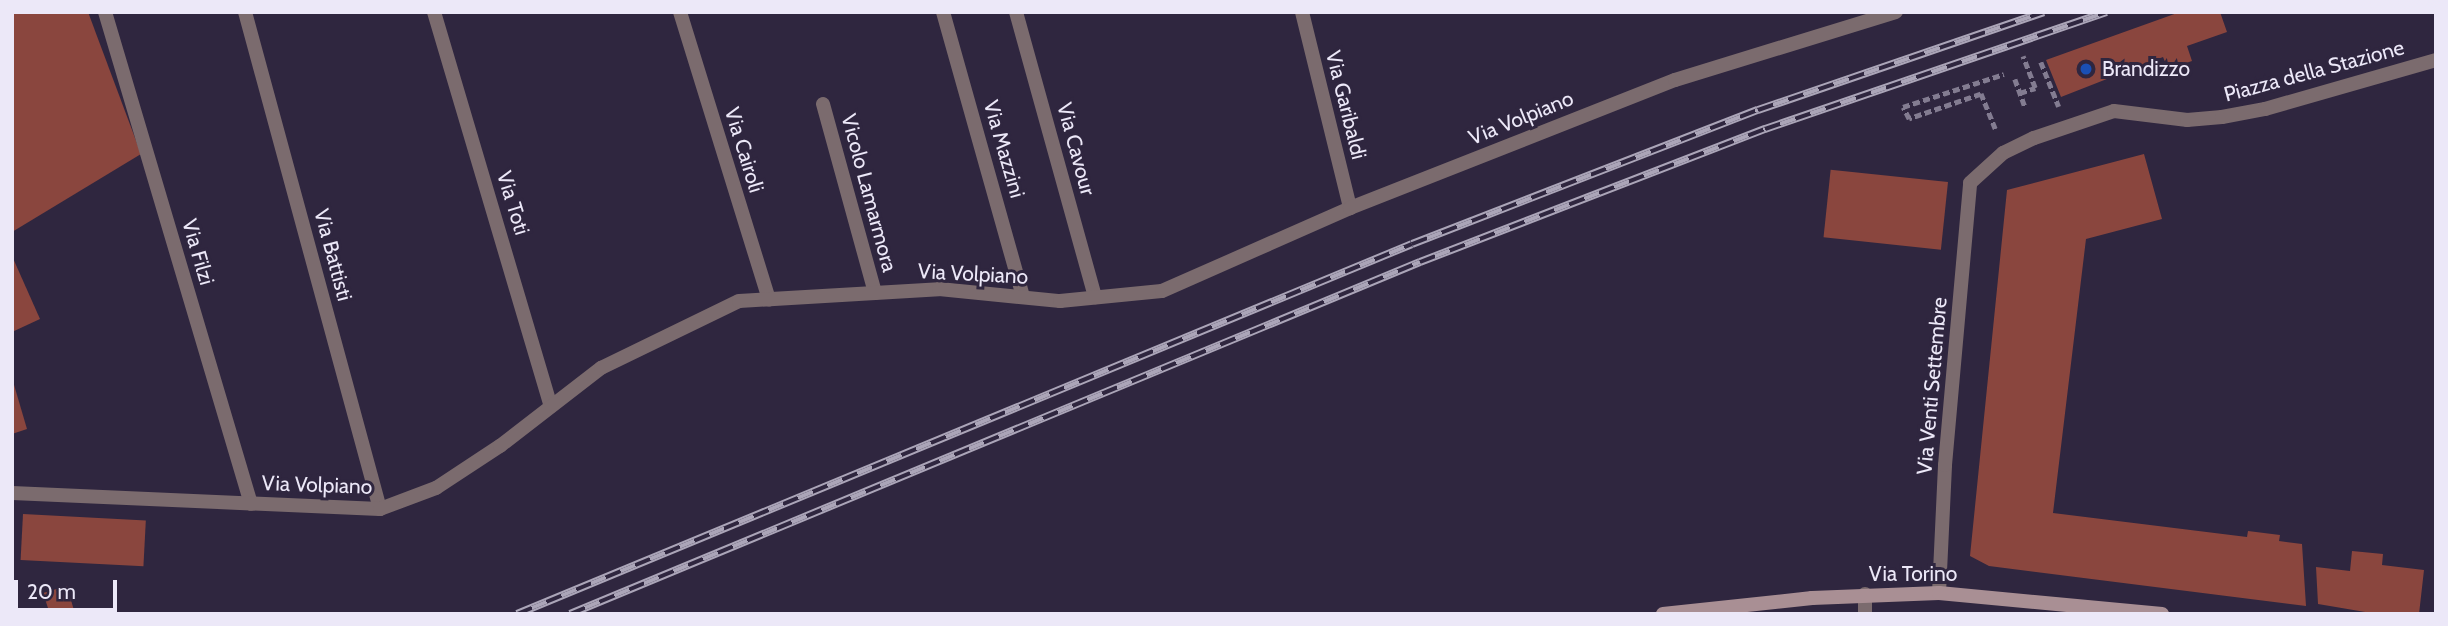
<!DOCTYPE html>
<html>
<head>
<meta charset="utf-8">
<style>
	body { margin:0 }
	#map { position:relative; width:2448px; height:626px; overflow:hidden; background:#2f263f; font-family:Cabin,sans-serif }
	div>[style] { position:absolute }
	.building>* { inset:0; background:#8a463e; transform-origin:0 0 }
	.path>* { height:4.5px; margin-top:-2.25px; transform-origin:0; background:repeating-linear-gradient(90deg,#837c91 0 7px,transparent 0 10.5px) }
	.minor>* { height:14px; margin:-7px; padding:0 7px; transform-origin:7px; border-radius:7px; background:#7b6b6e }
	.tertiary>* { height:14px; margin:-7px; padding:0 7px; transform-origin:7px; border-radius:7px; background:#7b6b6e }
	.secondary>* { height:14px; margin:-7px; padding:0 7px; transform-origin:7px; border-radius:7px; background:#a98f94 }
	.rail>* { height:8px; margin-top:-4px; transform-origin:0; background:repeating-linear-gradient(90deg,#2f263f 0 16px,#aba5b8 0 32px); box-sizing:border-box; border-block:2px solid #aba5b8 }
	.dots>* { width:19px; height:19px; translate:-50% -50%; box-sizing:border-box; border:4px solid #2f263f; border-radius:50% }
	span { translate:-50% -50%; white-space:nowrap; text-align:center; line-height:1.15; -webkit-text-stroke:6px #2f263f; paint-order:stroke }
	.poi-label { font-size:21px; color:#ece8f8 }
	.left { translate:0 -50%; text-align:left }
	.street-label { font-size:21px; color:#ece8f8 }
	.frame { position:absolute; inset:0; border:14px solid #ece8f8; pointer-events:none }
	.scale { position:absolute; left:14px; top:580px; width:103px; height:32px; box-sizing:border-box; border:4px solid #ece8f8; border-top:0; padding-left:9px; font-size:21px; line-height:24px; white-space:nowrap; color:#ece8f8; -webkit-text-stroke:5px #2f263f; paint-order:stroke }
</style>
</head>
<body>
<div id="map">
	<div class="building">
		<div style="clip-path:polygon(12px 12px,88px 12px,141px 154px,12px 232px)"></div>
		<div style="clip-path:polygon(2180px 12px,2220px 12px,2227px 32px,2187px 46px,2192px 61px,2168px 69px,2163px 57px,2061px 97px,2046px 60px)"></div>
		<div style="clip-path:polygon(2144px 154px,2162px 219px,2086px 239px,2053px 513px,2247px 537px,2248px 531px,2280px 535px,2279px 541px,2302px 544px,2306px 606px,1989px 566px,1970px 556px,2007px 190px)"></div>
		<div style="left:1948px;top:182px;width:68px;height:118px;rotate:96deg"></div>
		<div style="clip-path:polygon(12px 256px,40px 319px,12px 332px)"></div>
		<div style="clip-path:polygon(12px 378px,27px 429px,12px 434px)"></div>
		<div style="left:23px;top:514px;width:123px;height:46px;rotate:3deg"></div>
		<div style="clip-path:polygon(2352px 551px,2383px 554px,2382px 565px,2424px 570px,2419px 614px,2377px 614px,2318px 604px,2316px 567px,2350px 571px)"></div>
		<div style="clip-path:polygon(67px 586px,75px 614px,50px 614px,43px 593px)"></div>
	</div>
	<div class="path">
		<div style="left:2041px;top:62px;width:48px;rotate:68.2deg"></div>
		<div style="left:2015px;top:79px;width:30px;rotate:70deg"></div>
		<div style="left:2020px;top:93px;width:16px;rotate:-18deg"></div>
		<div style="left:2035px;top:88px;width:34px;rotate:-111deg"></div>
		<div style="left:1995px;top:129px;width:38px;rotate:-112deg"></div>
		<div style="left:1981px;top:94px;width:76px;rotate:160.9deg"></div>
		<div style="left:1909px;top:119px;width:13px;rotate:-117deg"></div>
		<div style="left:1903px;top:107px;width:106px;rotate:-18.1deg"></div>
	</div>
	<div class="minor">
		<div style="left:105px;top:12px;width:513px;rotate:73.47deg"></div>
		<div style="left:245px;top:12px;width:515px;rotate:74.8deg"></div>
		<div style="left:434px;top:12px;width:411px;rotate:73.5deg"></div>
		<div style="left:680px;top:12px;width:301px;rotate:72.8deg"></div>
		<div style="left:943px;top:12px;width:296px;rotate:74.3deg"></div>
		<div style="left:1016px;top:12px;width:296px;rotate:74.5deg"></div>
		<div style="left:1302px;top:12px;width:202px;rotate:76.2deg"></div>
		<div style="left:823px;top:104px;width:196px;rotate:74.6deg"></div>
		<div style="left:1939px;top:593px;width:128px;rotate:-87.3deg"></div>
		<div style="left:1945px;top:465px;width:283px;rotate:-84.9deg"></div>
		<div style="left:1970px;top:183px;width:45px;rotate:-42.3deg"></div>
		<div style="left:2003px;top:153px;width:34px;rotate:-26deg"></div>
		<div style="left:2034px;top:138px;width:84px;rotate:-18.6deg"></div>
		<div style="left:2114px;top:111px;width:74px;rotate:7deg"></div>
		<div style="left:2187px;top:120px;width:35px;rotate:-5deg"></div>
		<div style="left:2222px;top:117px;width:44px;rotate:-10.5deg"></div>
		<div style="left:2265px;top:109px;width:178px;rotate:-16deg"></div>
		<div style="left:1865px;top:594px;width:20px;rotate:90deg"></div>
	</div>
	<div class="tertiary">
		<div style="left:12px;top:493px;width:368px;rotate:2.5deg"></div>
		<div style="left:380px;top:509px;width:60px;rotate:-20.6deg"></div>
		<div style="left:436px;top:488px;width:77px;rotate:-33.3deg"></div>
		<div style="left:500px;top:446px;width:128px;rotate:-37.7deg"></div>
		<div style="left:601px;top:368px;width:153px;rotate:-25.9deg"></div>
		<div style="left:739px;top:301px;width:200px;rotate:-3.4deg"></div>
		<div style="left:939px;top:289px;width:122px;rotate:5.7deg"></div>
		<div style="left:1060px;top:301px;width:102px;rotate:-5.6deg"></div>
		<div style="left:1162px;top:291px;width:206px;rotate:-23.8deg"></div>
		<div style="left:1350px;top:208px;width:349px;rotate:-21.5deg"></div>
		<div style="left:1675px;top:80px;width:231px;rotate:-17.1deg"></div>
	</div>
	<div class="secondary">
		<div style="left:1663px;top:614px;width:150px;rotate:-6.1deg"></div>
		<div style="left:1812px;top:598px;width:127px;rotate:-2.3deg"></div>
		<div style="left:1939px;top:593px;width:224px;rotate:5.4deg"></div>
	</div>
	<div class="rail">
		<div style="left:517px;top:614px;width:968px;rotate:-22.46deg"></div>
		<div style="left:1412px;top:244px;width:371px;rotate:-21.2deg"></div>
		<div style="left:1758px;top:110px;width:302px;rotate:-18.9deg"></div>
		<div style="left:570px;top:614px;width:920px;rotate:-22.5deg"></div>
		<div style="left:1420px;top:262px;width:370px;rotate:-21.1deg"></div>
		<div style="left:1765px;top:129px;width:361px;rotate:-18.9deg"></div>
	</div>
	<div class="dots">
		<div style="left:2086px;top:69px;background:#1a4fb4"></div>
	</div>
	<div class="poi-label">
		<span class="left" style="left:2102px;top:69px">Brandizzo</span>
	</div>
	<div class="street-label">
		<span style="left:2314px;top:71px;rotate:-15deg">Piazza della Stazione</span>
		<span style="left:1346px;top:105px;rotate:76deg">Via Garibaldi</span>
		<span style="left:1521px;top:118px;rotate:-22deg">Via Volpiano</span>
		<span style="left:1004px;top:149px;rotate:74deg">Via Mazzini</span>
		<span style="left:1076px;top:149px;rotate:75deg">Via Cavour</span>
		<span style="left:744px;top:150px;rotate:73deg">Via Cairoli</span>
		<span style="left:869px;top:193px;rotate:75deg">Vicolo Lamarmora</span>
		<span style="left:513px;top:203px;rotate:73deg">Via Toti</span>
		<span style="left:198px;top:252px;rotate:74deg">Via Filzi</span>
		<span style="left:333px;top:255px;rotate:75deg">Via Battisti</span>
		<span style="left:973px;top:274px;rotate:3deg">Via Volpiano</span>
		<span style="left:1932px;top:386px;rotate:-85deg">Via Venti Settembre</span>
		<span style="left:317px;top:485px;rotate:2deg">Via Volpiano</span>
		<span style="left:1913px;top:574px">Via Torino</span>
	</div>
	<div class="frame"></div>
	<div class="scale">20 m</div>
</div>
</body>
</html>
